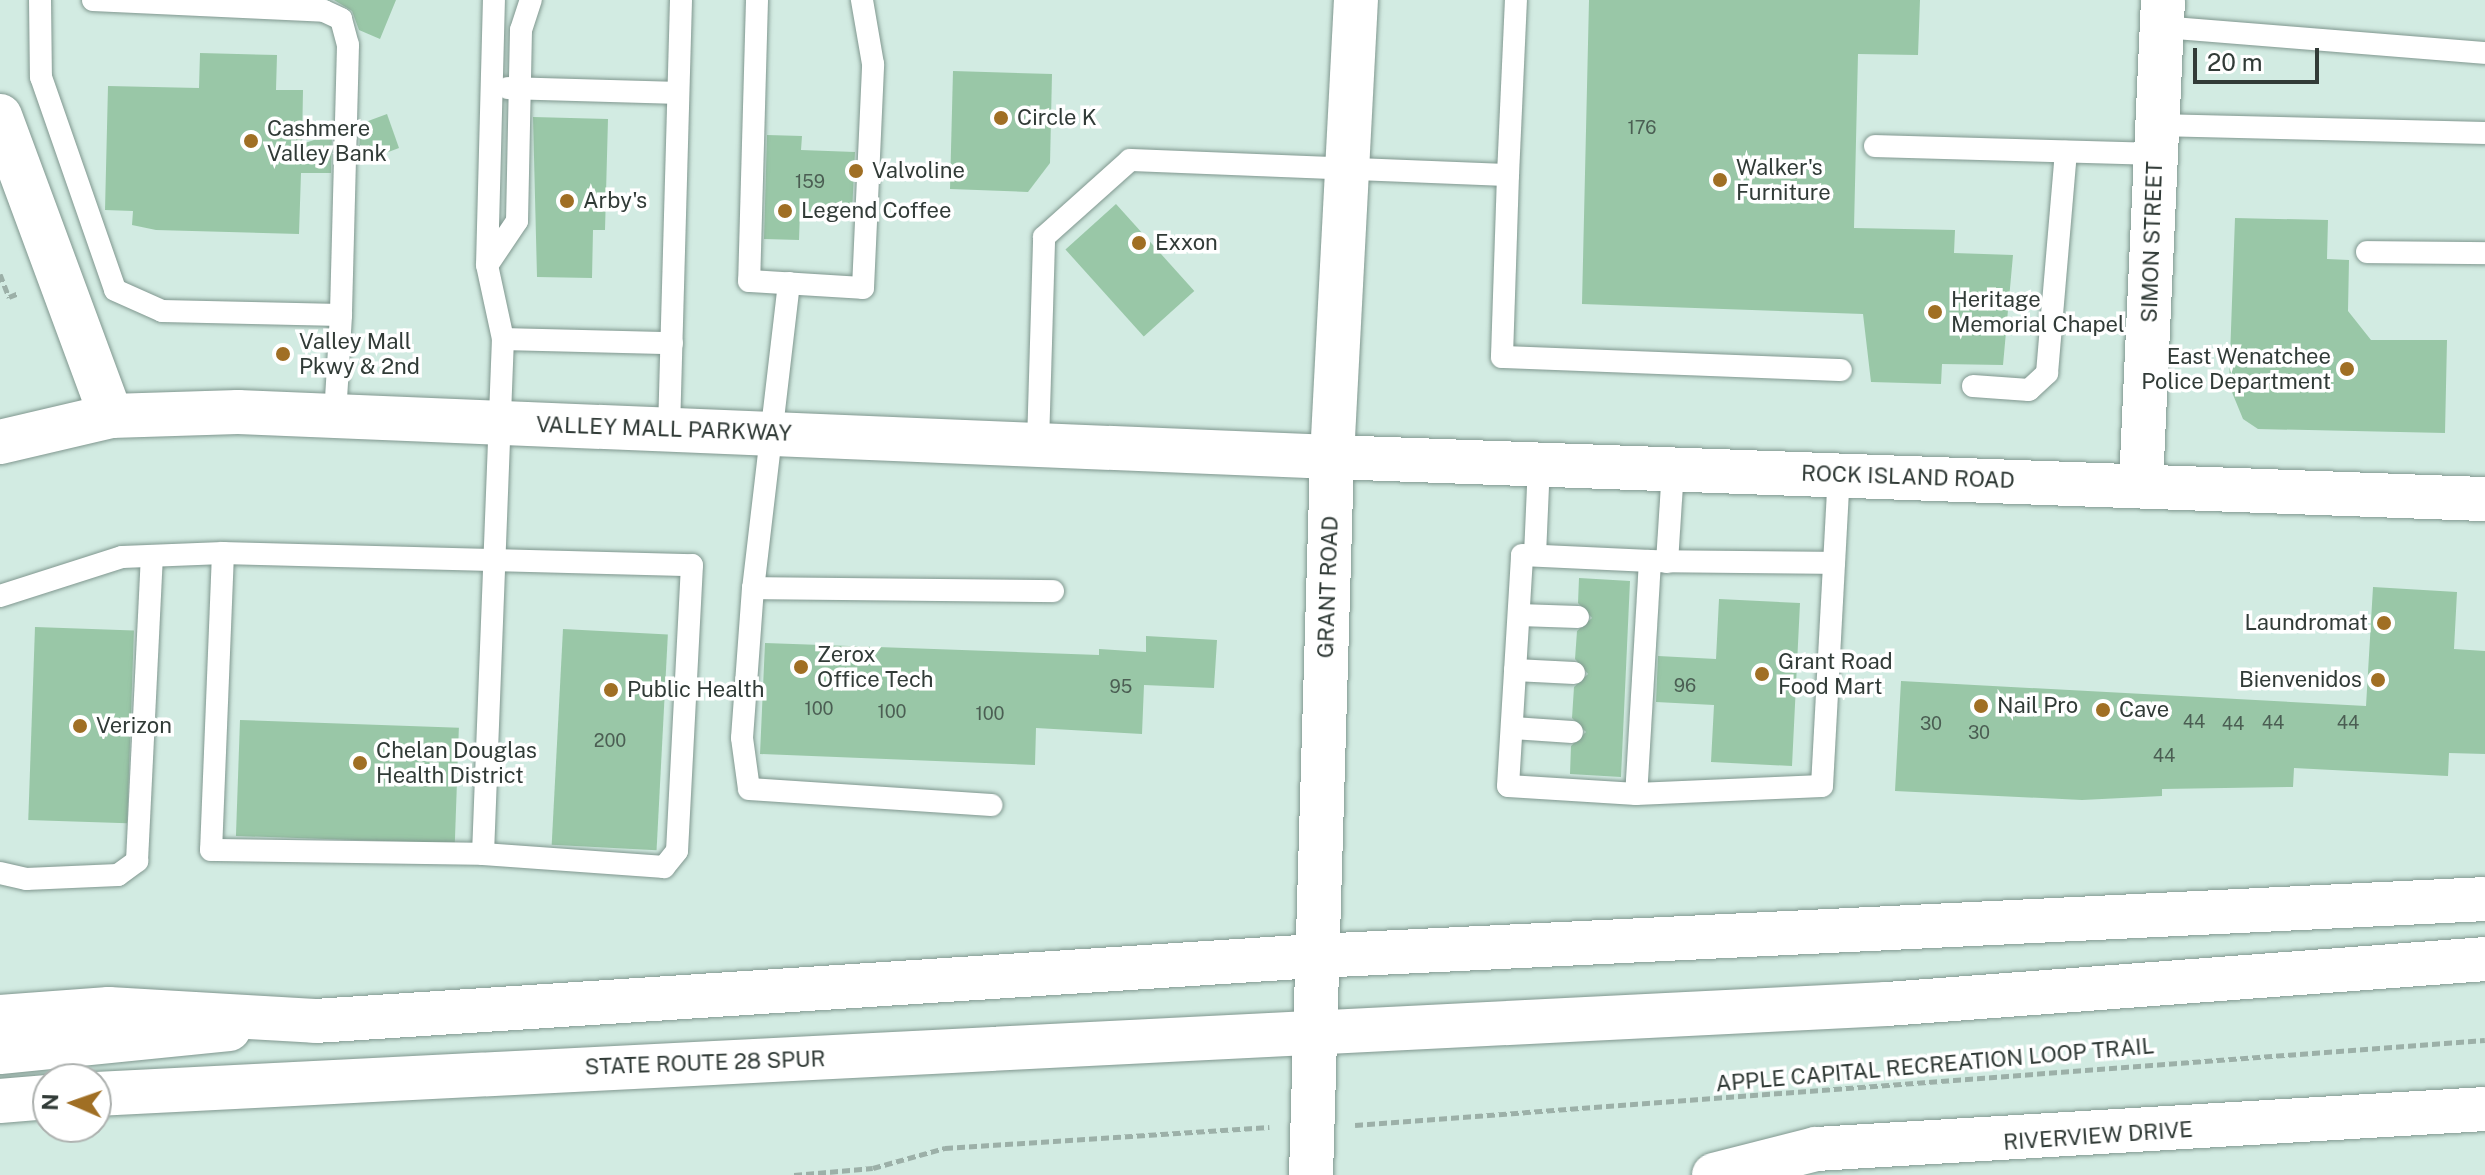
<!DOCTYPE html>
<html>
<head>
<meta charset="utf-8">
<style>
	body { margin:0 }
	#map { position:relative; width:2485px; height:1175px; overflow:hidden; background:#d2ebe2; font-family:"Public Sans",sans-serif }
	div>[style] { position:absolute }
	.building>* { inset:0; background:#99c7a7; transform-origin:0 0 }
	.path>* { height:5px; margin-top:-2.5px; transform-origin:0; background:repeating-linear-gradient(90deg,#9cb0a8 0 8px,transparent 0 12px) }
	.roads { filter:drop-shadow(0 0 2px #80978f) drop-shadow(0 0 2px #80978f) }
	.service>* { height:22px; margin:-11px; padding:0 11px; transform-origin:11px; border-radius:11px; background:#fff }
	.minor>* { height:44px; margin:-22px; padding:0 22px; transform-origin:22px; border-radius:22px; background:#fff }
	.tertiary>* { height:44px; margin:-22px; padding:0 22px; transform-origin:22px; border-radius:22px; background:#fff }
	.secondary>* { height:44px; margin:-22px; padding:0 22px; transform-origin:22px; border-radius:22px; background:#fff }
	.primary>* { height:44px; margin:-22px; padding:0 22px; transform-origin:22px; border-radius:22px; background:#fff }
	.trunk>* { height:44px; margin:-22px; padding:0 22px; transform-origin:22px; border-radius:22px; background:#fff }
	.dots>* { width:22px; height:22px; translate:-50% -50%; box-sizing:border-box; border:4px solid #fff; border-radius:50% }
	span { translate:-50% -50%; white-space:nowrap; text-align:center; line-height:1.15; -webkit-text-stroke:7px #fff; paint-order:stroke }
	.number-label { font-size:18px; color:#4b5e53 }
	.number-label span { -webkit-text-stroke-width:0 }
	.poi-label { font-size:22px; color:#313b37 }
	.left { translate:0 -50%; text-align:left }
	.right { translate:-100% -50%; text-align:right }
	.street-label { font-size:22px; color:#313b37 }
	.north { position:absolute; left:32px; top:1063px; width:80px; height:80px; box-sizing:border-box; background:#fff; border:2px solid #adb1af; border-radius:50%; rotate:272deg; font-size:22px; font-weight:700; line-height:32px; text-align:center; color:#313b37 }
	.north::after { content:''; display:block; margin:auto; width:28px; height:36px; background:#a06f24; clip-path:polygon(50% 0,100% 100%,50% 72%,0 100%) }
	.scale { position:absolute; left:2193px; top:48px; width:126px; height:36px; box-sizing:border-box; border:4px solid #313b37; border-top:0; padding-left:10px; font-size:24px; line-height:28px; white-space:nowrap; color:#313b37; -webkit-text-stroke:6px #fff; paint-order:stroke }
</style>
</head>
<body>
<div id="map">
	<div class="building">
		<div style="clip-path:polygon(334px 0,396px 0,380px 39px,359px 30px,352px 11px)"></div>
		<div style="clip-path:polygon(1589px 0,1920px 0,1918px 55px,1858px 54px,1854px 228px,1955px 230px,1954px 253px,2013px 255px,2003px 365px,1942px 364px,1941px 384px,1871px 382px,1863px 314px,1582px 304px)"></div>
		<div style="clip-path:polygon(200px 53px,277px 55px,276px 90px,303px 90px,302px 144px,332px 134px,331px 173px,301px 173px,299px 234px,156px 230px,132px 225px,133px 211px,105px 210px,108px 86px,199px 88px)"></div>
		<div style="clip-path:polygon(953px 71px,1052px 74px,1050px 163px,1028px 192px,950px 189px)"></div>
		<div style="clip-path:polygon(387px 114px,399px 148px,359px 163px,360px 124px)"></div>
		<div style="clip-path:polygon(533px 117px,608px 119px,605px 230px,593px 230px,592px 278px,537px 277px)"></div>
		<div style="clip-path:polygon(767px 135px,802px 136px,801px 150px,855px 152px,852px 213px,800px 211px,799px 240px,764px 239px)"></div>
		<div style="left:1116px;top:204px;width:117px;height:68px;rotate:48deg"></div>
		<div style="clip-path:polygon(2235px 218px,2328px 220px,2327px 259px,2349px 260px,2348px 311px,2371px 340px,2447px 340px,2445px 433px,2258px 429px,2243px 419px,2229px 385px)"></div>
		<div style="clip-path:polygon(1579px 578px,1630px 581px,1621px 777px,1570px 774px,1571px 746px,1586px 732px,1572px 718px,1574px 687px,1588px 674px,1575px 659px,1577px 631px,1592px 618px,1578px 603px)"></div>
		<div style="clip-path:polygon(2373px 587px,2457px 592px,2454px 649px,2485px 651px,2485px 754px,2449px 753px,2448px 776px,2294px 768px,2293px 787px,2162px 789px,2162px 796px,2082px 800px,1895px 791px,1901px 681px,2366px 706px)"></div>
		<div style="clip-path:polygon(1719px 599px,1800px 603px,1792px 766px,1711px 762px,1714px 705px,1656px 702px,1658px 656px,1716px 659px)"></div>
		<div style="left:35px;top:627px;width:99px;height:193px;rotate:2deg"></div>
		<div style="left:563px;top:629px;width:105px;height:216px;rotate:3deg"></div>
		<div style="clip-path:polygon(1146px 636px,1217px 640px,1214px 688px,1144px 685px,1142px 734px,1036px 728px,1035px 765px,760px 754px,765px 643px,1099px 655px,1099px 649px,1146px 652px)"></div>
		<div style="left:240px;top:720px;width:219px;height:116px;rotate:2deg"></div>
	</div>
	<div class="path">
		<div style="left:0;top:274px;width:25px;rotate:69deg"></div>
		<div style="left:9px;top:297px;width:11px;rotate:-22deg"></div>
		<div style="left:1355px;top:1125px;width:1133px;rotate:-4.3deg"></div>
		<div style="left:794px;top:1175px;width:79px;rotate:-5.1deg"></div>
		<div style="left:873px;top:1168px;width:75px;rotate:-15.5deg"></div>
		<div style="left:945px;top:1148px;width:325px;rotate:-3.7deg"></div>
	</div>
	<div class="roads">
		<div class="service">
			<div style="left:40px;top:0;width:77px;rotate:89.3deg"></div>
			<div style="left:41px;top:77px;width:225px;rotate:70.8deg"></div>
			<div style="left:115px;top:290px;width:51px;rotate:24.1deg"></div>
			<div style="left:162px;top:311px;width:179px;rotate:1.3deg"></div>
			<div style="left:341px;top:315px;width:101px;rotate:93.4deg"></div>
			<div style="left:93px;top:0;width:231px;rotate:2.7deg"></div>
			<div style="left:324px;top:11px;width:19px;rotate:25deg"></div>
			<div style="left:341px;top:19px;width:27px;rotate:75deg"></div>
			<div style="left:348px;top:45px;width:270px;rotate:91.5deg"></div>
			<div style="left:757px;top:0;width:281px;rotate:91.6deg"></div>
			<div style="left:749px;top:281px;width:114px;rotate:3.5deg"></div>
			<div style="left:863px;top:288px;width:224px;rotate:-87.4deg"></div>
			<div style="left:873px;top:64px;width:65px;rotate:-99.8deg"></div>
			<div style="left:2162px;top:27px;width:324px;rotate:4.6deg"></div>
			<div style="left:508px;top:88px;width:170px;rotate:1.7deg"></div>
			<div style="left:2157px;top:125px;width:328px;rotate:1.4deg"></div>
			<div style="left:1875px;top:146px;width:281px;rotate:1.6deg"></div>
			<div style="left:1508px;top:175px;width:175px;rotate:-87.4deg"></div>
			<div style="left:2367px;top:252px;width:118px;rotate:0.5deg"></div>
			<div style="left:488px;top:264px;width:52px;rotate:-56deg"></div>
			<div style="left:517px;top:221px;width:191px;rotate:-88.8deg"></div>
			<div style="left:521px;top:30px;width:32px;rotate:-72deg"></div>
			<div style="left:789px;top:283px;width:307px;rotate:96.7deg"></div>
			<div style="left:753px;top:588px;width:150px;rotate:94.2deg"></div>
			<div style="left:742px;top:738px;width:51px;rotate:82.2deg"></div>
			<div style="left:749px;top:789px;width:243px;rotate:3.8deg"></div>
			<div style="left:503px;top:339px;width:169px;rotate:1.4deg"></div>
			<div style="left:1973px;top:386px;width:56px;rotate:4.1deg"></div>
			<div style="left:2029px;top:390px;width:25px;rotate:-43deg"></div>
			<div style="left:2047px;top:373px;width:222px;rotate:-85.1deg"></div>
			<div style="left:669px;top:430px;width:430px;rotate:-88.4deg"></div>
			<div style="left:1038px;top:444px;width:207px;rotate:-88.3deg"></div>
			<div style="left:1044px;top:237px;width:115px;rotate:-41.8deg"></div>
			<div style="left:1130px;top:160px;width:378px;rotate:2.3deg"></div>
			<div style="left:1508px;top:175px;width:182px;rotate:91.9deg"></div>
			<div style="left:1502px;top:357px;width:339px;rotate:2.2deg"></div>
			<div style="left:223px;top:553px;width:469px;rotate:1.5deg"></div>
			<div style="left:692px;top:565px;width:286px;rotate:93deg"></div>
			<div style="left:677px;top:851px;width:21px;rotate:129deg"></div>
			<div style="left:664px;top:867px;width:181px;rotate:-175.9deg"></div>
			<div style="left:1522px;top:555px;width:128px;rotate:2.7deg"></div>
			<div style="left:1650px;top:561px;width:233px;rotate:93.4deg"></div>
			<div style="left:1636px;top:794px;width:128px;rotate:-176.4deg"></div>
			<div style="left:1508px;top:786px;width:231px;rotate:-86.5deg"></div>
			<div style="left:1535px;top:555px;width:91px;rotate:-87.5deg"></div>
			<div style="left:1650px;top:561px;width:184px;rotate:0.6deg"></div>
			<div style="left:1667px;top:562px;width:94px;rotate:-86.3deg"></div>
			<div style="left:753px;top:588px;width:300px;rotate:0.6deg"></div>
			<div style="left:0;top:596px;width:128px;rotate:-17.7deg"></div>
			<div style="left:122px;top:557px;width:101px;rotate:-2.3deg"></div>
			<div style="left:223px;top:553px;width:297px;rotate:92.3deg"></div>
			<div style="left:211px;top:850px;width:272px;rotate:0.8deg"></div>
			<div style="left:483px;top:854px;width:515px;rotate:-87.78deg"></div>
			<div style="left:503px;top:339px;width:76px;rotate:-102.2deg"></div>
			<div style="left:487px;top:265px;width:265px;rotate:-88.5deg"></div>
			<div style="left:1519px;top:615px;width:59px;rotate:1.9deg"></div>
			<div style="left:1515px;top:670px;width:59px;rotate:2.9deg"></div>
			<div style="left:1513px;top:728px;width:59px;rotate:3.9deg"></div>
			<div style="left:1636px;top:794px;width:186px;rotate:-2.5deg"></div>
			<div style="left:1822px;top:786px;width:312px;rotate:-86.9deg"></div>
			<div style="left:0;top:873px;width:27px;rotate:13deg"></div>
			<div style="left:26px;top:879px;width:92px;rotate:-2.5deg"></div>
			<div style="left:118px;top:875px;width:24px;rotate:-36deg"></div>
			<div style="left:137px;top:861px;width:305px;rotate:-87.2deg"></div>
		</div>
		<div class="minor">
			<div style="left:0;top:116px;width:320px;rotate:69.7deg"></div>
		</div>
		<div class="tertiary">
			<div style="left:2141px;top:484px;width:484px;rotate:-87.4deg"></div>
			<div style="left:1714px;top:1175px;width:105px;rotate:-14.3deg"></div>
			<div style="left:1816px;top:1149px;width:670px;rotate:-3.42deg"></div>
		</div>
		<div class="secondary">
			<div style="left:1332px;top:457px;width:1154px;rotate:2.09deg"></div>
		</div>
		<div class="primary">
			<div style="left:0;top:442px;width:114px;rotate:-13.2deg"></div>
			<div style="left:111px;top:416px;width:127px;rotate:-1.8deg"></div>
			<div style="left:238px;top:412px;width:1095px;rotate:2.36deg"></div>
			<div style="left:0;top:1052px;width:230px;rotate:-5.7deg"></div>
			<div style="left:96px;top:1094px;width:1793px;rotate:-2.88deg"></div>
			<div style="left:1887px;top:1004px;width:600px;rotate:-4.3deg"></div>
			<div style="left:0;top:1101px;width:48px;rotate:-4.8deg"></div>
			<div style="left:1311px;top:1175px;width:718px;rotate:-88.32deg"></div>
			<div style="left:1332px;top:457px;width:458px;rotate:-87deg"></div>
		</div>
		<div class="trunk">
			<div style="left:0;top:1017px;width:109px;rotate:-4.2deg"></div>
			<div style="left:109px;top:1009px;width:206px;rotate:3.3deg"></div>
			<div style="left:315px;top:1021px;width:1003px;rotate:-3.72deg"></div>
			<div style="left:1316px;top:956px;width:1170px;rotate:-2.79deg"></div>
		</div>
	</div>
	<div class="dots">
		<div style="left:1001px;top:118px;background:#a06f24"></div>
		<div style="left:251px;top:141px;background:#a06f24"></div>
		<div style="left:856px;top:171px;background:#a06f24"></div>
		<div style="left:1720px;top:180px;background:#a06f24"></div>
		<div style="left:567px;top:201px;background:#a06f24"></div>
		<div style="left:785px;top:211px;background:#a06f24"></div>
		<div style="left:1139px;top:243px;background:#a06f24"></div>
		<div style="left:1935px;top:312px;background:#a06f24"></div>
		<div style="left:283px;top:354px;background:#a06f24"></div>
		<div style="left:2347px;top:369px;background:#a06f24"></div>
		<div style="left:2384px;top:623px;background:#a06f24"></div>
		<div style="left:801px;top:667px;background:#a06f24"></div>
		<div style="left:1762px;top:674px;background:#a06f24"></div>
		<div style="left:2378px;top:680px;background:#a06f24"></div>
		<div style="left:611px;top:690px;background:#a06f24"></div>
		<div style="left:1981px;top:706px;background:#a06f24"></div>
		<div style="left:2103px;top:710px;background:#a06f24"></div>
		<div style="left:80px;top:726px;background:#a06f24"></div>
		<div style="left:360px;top:763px;background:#a06f24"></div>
	</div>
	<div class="number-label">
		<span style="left:1642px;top:128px">176</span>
		<span style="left:810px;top:182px">159</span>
		<span style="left:1685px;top:686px">96</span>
		<span style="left:1121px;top:687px">95</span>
		<span style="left:819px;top:709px">100</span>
		<span style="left:892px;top:712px">100</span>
		<span style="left:990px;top:714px">100</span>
		<span style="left:2194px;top:722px">44</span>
		<span style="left:2273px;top:723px">44</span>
		<span style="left:2348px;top:723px">44</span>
		<span style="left:1931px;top:724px">30</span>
		<span style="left:2233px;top:724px">44</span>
		<span style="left:1979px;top:733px">30</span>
		<span style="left:610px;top:741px">200</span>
		<span style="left:2164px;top:756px">44</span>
	</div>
	<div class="poi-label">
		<span class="left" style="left:1017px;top:118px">Circle K</span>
		<span class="left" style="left:267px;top:141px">Cashmere<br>Valley Bank</span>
		<span class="left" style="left:1736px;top:180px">Walker's<br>Furniture</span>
		<span class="left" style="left:872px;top:171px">Valvoline</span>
		<span class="left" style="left:583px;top:201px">Arby's</span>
		<span class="left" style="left:801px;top:211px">Legend Coffee</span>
		<span class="left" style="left:1155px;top:243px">Exxon</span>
		<span class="left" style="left:1951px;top:312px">Heritage<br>Memorial Chapel</span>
		<span class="left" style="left:299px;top:354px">Valley Mall<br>Pkwy &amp; 2nd</span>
		<span class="right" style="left:2331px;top:369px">East Wenatchee<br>Police Department</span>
		<span class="right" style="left:2368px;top:623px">Laundromat</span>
		<span class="left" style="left:817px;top:667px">Zerox<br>Office Tech</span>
		<span class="left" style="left:1778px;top:674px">Grant Road<br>Food Mart</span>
		<span class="right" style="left:2362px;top:680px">Bienvenidos</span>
		<span class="left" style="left:627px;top:690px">Public Health</span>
		<span class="left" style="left:1997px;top:706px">Nail Pro</span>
		<span class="left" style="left:2119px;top:710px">Cave</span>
		<span class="left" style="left:96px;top:726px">Verizon</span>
		<span class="left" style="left:376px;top:763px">Chelan Douglas<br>Health District</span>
	</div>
	<div class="street-label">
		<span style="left:2152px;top:242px;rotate:-88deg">SIMON STREET</span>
		<span style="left:664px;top:429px;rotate:2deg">VALLEY MALL PARKWAY</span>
		<span style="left:1908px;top:477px;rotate:2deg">ROCK ISLAND ROAD</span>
		<span style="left:1328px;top:587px;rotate:-88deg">GRANT ROAD</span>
		<span style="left:705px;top:1063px;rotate:-2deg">STATE ROUTE 28 SPUR</span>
		<span style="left:1935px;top:1065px;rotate:-5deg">APPLE CAPITAL RECREATION LOOP TRAIL</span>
		<span style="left:2098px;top:1136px;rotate:-4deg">RIVERVIEW DRIVE</span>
	</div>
	<div class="north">N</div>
	<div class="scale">20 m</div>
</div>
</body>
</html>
